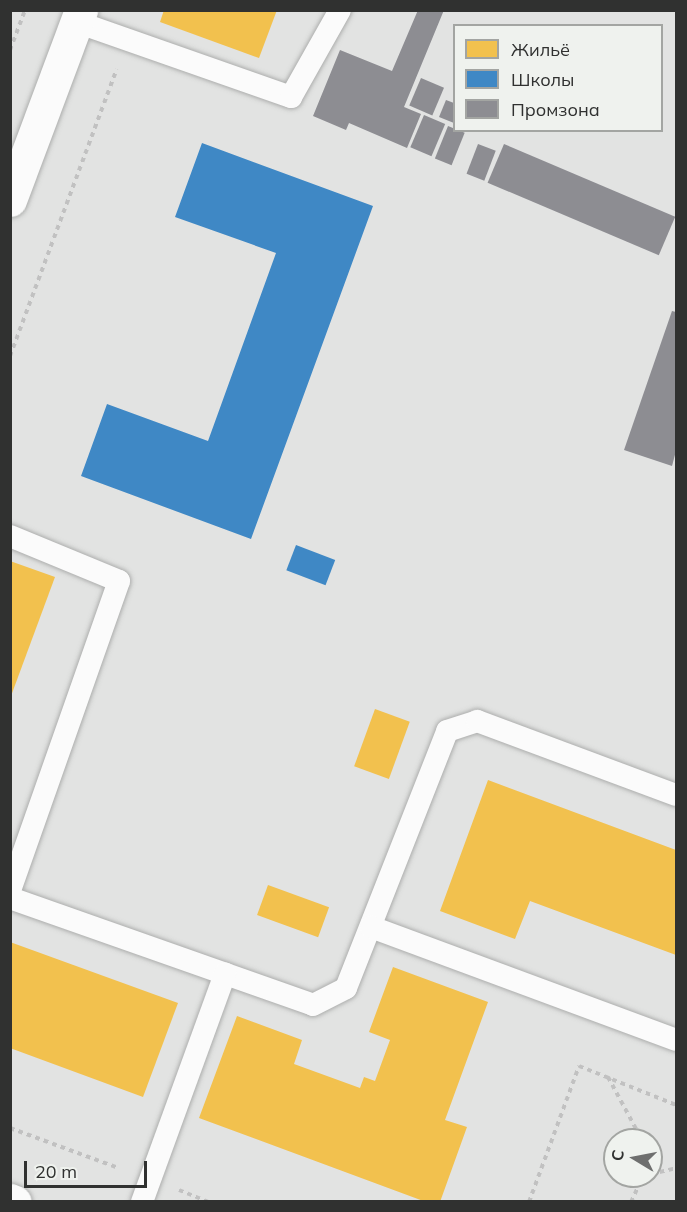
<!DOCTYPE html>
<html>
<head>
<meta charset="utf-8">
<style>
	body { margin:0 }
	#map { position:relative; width:687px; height:1212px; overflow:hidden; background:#e2e3e2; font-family:Mulish,sans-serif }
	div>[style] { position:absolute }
	.homes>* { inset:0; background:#f2c14e; transform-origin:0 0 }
	.schools>* { inset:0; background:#3f88c5; transform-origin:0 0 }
	.industry>* { inset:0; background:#8d8d92; transform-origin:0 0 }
	.path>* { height:4px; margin-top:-2px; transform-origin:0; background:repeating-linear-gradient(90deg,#c1c1c1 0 4.5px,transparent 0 9px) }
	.roads { filter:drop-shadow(0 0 2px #adaead) drop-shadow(0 0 2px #adaead) }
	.lane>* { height:22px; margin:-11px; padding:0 11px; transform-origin:11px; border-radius:11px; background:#fbfbfb }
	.street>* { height:33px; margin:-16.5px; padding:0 16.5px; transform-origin:16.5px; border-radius:16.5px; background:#fbfbfb }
	.secondary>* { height:33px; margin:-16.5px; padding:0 16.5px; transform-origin:16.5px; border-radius:16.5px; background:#fbfbfb }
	span { translate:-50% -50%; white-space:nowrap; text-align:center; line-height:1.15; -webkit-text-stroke:6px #eff2ee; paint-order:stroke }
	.frame { position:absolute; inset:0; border:12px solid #303130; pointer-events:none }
	.legend { position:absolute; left:453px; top:24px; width:210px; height:108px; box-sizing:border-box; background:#eff2ee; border:2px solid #a3a5a2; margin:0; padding:8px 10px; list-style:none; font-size:18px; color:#303130 }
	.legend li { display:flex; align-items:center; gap:12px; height:30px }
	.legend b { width:30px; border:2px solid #a3a5a2 }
	.north { position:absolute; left:603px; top:1128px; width:60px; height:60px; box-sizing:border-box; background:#eff2ee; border:2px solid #a3a5a2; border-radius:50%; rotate:280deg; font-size:16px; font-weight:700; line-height:24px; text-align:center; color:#303130 }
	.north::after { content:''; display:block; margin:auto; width:21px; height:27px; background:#6e6f6e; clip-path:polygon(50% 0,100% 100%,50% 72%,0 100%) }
	.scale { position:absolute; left:24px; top:1161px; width:123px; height:27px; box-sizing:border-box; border:3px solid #303130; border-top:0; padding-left:8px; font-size:18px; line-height:21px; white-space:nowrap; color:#303130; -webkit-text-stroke:4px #eff2ee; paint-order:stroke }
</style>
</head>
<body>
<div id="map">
	<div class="homes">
		<div style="clip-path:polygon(164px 10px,277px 10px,259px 58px,160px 22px)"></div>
		<div style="clip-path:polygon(10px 561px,55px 577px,11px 696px,10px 696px)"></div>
		<div style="left:375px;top:709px;width:37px;height:61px;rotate:20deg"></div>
		<div style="clip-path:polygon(488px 780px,676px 850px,676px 955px,530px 901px,515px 939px,440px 911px)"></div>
		<div style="left:268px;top:885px;width:65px;height:32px;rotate:20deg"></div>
		<div style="clip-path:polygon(10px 942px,178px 1003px,143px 1097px,10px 1048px)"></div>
		<div style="clip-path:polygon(393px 967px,488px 1002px,445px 1120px,467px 1127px,440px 1202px,426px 1202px,199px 1118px,237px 1016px,302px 1040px,294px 1064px,360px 1088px,364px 1077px,375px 1081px,390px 1040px,369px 1032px)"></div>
	</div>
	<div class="schools">
		<div style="clip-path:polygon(202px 143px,373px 206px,251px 539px,81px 476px,107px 404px,208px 441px,276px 253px,175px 217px)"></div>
		<div style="left:296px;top:545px;width:42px;height:27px;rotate:21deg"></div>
	</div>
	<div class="industry">
		<div style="clip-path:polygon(418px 10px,444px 10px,404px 107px,421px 114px,407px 148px,349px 123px,346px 130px,313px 116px,340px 50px,392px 71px)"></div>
		<div style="left:421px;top:78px;width:25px;height:30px;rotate:23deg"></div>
		<div style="clip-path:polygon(446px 100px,454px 103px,454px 123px,439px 117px)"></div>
		<div style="left:424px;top:115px;width:23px;height:35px;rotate:23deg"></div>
		<div style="left:448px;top:126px;width:18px;height:35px;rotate:22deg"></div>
		<div style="left:478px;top:144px;width:19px;height:32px;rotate:21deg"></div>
		<div style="left:504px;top:144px;width:186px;height:42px;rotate:23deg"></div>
		<div style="clip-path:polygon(672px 311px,676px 312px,676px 451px,672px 466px,624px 450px)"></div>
	</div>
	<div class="path">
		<div style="left:10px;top:50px;width:43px;rotate:-69.4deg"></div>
		<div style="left:10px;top:356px;width:306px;rotate:-69.6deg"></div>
		<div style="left:608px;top:1077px;width:72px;rotate:61.6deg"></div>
		<div style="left:10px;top:1128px;width:116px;rotate:20.2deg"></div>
		<div style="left:651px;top:1158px;width:14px;rotate:60deg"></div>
		<div style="left:651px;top:1174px;width:26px;rotate:-13deg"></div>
		<div style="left:179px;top:1190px;width:32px;rotate:22deg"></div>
		<div style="left:529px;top:1202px;width:145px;rotate:-69.8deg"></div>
		<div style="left:579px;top:1066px;width:105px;rotate:21.9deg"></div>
		<div style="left:631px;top:1202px;width:23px;rotate:-65deg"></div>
		<div style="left:641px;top:1181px;width:9px;rotate:-32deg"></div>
	</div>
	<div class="roads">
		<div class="lane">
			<div style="left:77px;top:22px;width:227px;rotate:19.3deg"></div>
			<div style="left:291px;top:97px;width:100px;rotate:-60.6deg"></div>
			<div style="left:10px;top:536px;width:118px;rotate:22.4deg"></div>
			<div style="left:119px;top:581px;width:328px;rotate:109.4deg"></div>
			<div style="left:10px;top:898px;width:321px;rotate:19.4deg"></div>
			<div style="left:313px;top:1005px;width:37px;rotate:-27deg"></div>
			<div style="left:346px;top:988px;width:276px;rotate:-68.5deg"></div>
			<div style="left:447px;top:731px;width:32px;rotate:-18deg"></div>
			<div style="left:477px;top:721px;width:212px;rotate:20.4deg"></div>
			<div style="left:371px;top:927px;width:325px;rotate:20.3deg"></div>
			<div style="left:142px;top:1202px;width:243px;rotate:-70deg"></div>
		</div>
		<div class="street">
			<div style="left:10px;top:200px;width:203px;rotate:-69.5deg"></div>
		</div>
		<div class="secondary">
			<div style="left:10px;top:1200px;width:5px;rotate:22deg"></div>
		</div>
	</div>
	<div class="frame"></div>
	<ul class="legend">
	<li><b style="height:16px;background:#f2c14e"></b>Жильё</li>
	<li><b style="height:16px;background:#3f88c5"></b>Школы</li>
	<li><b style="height:16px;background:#8d8d92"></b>Промзона</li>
	</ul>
	<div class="north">С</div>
	<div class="scale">20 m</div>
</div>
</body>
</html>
